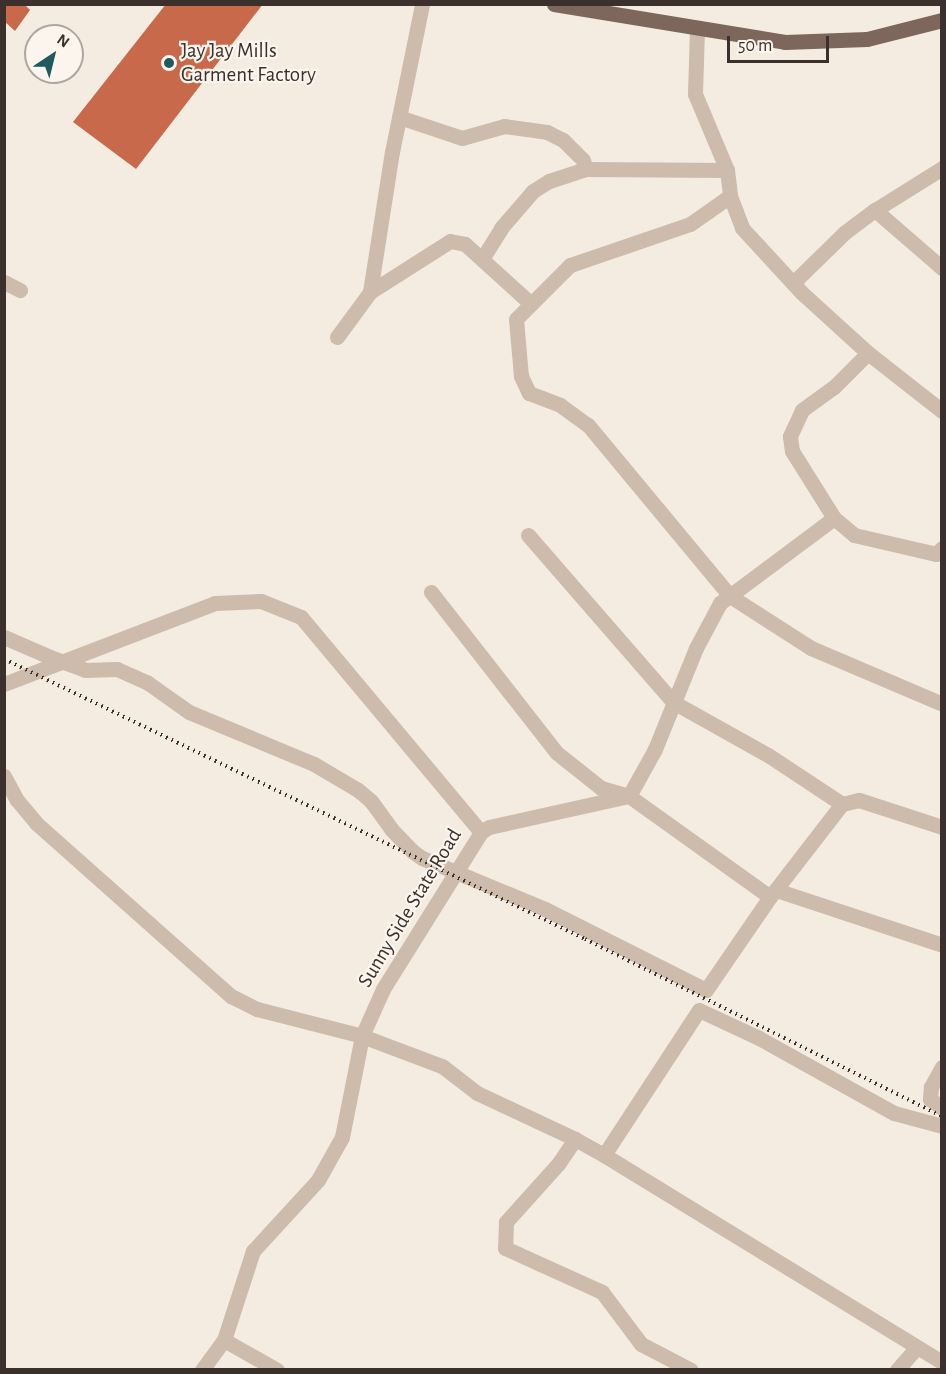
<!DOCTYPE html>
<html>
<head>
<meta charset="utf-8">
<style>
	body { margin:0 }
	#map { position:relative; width:946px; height:1374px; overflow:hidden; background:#f4ebe1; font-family:"Alegreya Sans",sans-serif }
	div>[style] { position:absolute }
	.building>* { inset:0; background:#c8694b }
	.minor>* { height:15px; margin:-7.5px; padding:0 7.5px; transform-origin:7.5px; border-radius:7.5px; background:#cdbbac }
	.major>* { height:15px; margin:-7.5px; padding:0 7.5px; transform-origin:7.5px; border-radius:7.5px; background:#7d675c }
	.rail>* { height:4px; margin-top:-2px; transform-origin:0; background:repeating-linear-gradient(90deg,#3b302b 0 1.5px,transparent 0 6px) }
	.dots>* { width:16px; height:16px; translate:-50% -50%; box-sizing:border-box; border:3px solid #fbf5ee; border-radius:50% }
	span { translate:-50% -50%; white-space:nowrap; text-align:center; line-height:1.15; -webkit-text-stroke:4.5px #fbf5ee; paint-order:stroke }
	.poi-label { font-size:21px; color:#3b302b }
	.left { translate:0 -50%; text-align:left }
	.street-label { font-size:21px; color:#3b302b }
	.frame { position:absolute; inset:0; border:6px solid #3b302b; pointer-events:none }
	.north { position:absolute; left:24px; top:24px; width:60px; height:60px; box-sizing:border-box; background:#fbf5ee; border:2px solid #aea6a0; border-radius:50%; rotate:35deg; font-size:16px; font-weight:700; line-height:24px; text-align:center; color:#3b302b }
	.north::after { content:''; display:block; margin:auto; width:21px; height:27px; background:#1f5a5e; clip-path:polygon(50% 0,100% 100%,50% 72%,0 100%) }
	.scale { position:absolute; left:727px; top:36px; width:102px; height:27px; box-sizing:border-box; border:3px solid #3b302b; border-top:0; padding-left:8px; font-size:18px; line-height:21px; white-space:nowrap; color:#3b302b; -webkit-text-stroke:4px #fbf5ee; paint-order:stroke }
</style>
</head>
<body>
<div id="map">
	<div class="building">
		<div style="clip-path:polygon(4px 4px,24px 4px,30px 10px,15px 31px,4px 21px)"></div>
		<div style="clip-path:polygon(166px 4px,263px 4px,136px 169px,73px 122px)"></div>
	</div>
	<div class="minor">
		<div style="left:697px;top:29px;width:65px;rotate:91.8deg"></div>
		<div style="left:695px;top:94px;width:82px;rotate:67.2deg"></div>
		<div style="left:727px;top:170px;width:26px;rotate:83deg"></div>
		<div style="left:730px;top:196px;width:34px;rotate:69deg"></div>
		<div style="left:742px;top:228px;width:88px;rotate:47.3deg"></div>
		<div style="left:802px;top:293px;width:89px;rotate:42.3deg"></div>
		<div style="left:868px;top:353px;width:94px;rotate:38.1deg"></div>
		<div style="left:399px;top:117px;width:66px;rotate:18.4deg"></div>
		<div style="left:462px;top:138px;width:44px;rotate:-15.9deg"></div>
		<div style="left:504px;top:126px;width:43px;rotate:7.9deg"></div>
		<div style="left:547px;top:132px;width:18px;rotate:27deg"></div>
		<div style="left:563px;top:140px;width:28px;rotate:45deg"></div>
		<div style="left:583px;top:160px;width:9px;rotate:72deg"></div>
		<div style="left:730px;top:196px;width:49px;rotate:145deg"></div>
		<div style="left:690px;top:224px;width:127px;rotate:161.1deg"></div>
		<div style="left:570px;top:265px;width:76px;rotate:135deg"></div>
		<div style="left:516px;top:319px;width:57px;rotate:85deg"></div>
		<div style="left:521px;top:376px;width:19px;rotate:65deg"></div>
		<div style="left:529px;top:393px;width:33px;rotate:21deg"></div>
		<div style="left:560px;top:405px;width:34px;rotate:36deg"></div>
		<div style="left:588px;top:425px;width:222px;rotate:50.3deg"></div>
		<div style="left:730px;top:596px;width:96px;rotate:32.7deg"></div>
		<div style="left:811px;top:648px;width:142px;rotate:23.1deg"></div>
		<div style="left:875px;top:210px;width:89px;rotate:40.9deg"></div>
		<div style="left:482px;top:259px;width:36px;rotate:-58deg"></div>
		<div style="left:501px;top:228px;width:49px;rotate:-49.1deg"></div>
		<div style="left:533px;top:191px;width:19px;rotate:-32deg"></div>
		<div style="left:549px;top:181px;width:39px;rotate:-18deg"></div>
		<div style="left:586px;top:169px;width:141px;rotate:0.4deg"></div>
		<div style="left:4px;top:282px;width:18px;rotate:27deg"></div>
		<div style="left:793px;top:283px;width:71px;rotate:-44.4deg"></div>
		<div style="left:844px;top:233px;width:39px;rotate:-37deg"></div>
		<div style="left:875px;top:210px;width:79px;rotate:-32.1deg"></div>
		<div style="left:370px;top:292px;width:142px;rotate:-81.1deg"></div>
		<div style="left:392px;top:152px;width:151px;rotate:-78.5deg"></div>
		<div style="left:337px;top:337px;width:56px;rotate:-53.7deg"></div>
		<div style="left:370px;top:292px;width:95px;rotate:-32.5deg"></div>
		<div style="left:450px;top:241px;width:15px;rotate:11deg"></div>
		<div style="left:465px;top:244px;width:88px;rotate:42.2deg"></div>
		<div style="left:834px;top:518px;width:79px;rotate:-122.1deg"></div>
		<div style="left:792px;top:451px;width:15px;rotate:-98deg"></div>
		<div style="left:790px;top:436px;width:29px;rotate:-65deg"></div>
		<div style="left:802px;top:410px;width:39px;rotate:-36deg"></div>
		<div style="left:834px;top:387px;width:48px;rotate:-45deg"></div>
		<div style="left:528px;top:535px;width:221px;rotate:49deg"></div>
		<div style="left:673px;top:702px;width:109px;rotate:29.2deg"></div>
		<div style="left:768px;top:755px;width:89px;rotate:33.5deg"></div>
		<div style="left:431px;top:592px;width:204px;rotate:52deg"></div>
		<div style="left:557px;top:753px;width:56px;rotate:38.5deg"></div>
		<div style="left:601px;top:788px;width:29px;rotate:16deg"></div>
		<div style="left:629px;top:796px;width:173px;rotate:35.6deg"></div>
		<div style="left:4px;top:637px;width:50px;rotate:23.5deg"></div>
		<div style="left:50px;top:657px;width:37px;rotate:20deg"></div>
		<div style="left:85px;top:670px;width:32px;rotate:-2deg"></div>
		<div style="left:117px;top:669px;width:34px;rotate:24deg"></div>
		<div style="left:148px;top:683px;width:50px;rotate:35.3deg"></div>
		<div style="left:189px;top:712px;width:135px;rotate:22.6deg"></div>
		<div style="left:314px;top:764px;width:51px;rotate:30.6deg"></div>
		<div style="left:358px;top:790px;width:17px;rotate:40deg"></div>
		<div style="left:371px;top:801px;width:34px;rotate:54deg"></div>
		<div style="left:391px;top:829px;width:30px;rotate:46deg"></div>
		<div style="left:412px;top:851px;width:12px;rotate:35deg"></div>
		<div style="left:422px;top:858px;width:133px;rotate:22.5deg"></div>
		<div style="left:545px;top:909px;width:180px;rotate:26.7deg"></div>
		<div style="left:706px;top:990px;width:113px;rotate:-55.5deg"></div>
		<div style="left:770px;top:897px;width:118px;rotate:-52.3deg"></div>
		<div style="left:842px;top:804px;width:17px;rotate:-13deg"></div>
		<div style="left:859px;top:800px;width:87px;rotate:18deg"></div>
		<div style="left:4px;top:684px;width:226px;rotate:-21deg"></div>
		<div style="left:215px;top:603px;width:46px;rotate:-2.5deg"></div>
		<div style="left:261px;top:601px;width:43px;rotate:21.8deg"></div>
		<div style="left:301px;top:617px;width:280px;rotate:50.1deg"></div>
		<div style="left:4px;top:776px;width:27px;rotate:62deg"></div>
		<div style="left:17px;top:800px;width:30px;rotate:50deg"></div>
		<div style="left:36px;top:823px;width:261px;rotate:41.6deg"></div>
		<div style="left:231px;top:996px;width:29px;rotate:27deg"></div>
		<div style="left:257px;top:1009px;width:108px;rotate:14.4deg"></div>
		<div style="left:362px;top:1036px;width:85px;rotate:20.6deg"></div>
		<div style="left:442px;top:1066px;width:44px;rotate:37.6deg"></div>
		<div style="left:477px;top:1093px;width:108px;rotate:25.1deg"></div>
		<div style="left:575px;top:1139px;width:33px;rotate:29deg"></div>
		<div style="left:604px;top:1155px;width:396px;rotate:31.5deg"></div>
		<div style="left:776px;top:890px;width:175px;rotate:18.3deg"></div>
		<div style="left:942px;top:1067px;width:23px;rotate:119deg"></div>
		<div style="left:931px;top:1087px;width:12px;rotate:95deg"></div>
		<div style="left:930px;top:1099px;width:15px;rotate:37deg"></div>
		<div style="left:575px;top:1139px;width:30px;rotate:124deg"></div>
		<div style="left:558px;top:1164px;width:78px;rotate:131.9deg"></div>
		<div style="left:506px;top:1222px;width:26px;rotate:92deg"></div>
		<div style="left:505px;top:1248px;width:107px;rotate:24.4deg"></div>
		<div style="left:602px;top:1292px;width:65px;rotate:53.1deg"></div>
		<div style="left:641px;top:1344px;width:56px;rotate:27.5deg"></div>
		<div style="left:604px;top:1155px;width:173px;rotate:-56.8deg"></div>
		<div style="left:699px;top:1010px;width:66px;rotate:25deg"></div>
		<div style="left:759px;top:1038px;width:154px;rotate:29.1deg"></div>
		<div style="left:894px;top:1113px;width:50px;rotate:15.2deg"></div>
		<div style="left:224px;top:1340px;width:61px;rotate:29.5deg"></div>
		<div style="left:202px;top:1370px;width:37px;rotate:-54deg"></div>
		<div style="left:224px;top:1340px;width:94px;rotate:-72deg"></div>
		<div style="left:253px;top:1251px;width:96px;rotate:-47.5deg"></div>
		<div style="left:318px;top:1180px;width:49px;rotate:-60.8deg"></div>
		<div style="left:342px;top:1137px;width:103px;rotate:-78.8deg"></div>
		<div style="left:362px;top:1036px;width:51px;rotate:-65.9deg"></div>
		<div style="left:383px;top:989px;width:185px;rotate:-58deg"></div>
		<div style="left:481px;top:832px;width:9px;rotate:-32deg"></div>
		<div style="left:489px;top:827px;width:143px;rotate:-12.5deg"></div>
		<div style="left:629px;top:796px;width:54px;rotate:-61deg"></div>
		<div style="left:655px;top:749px;width:109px;rotate:-67.9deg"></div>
		<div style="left:696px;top:648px;width:51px;rotate:-61.9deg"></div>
		<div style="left:720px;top:603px;width:142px;rotate:-36.7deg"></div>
		<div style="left:834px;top:518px;width:26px;rotate:40deg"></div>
		<div style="left:854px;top:535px;width:84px;rotate:13deg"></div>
		<div style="left:936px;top:554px;width:8px;rotate:-45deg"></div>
		<div style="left:897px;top:1370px;width:29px;rotate:-49deg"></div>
	</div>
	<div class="major">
		<div style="left:554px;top:4px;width:234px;rotate:9.3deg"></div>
		<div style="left:785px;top:42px;width:82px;rotate:-2.1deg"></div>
		<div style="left:867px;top:39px;width:77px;rotate:-14.2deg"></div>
	</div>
	<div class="rail">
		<div style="left:4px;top:659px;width:645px;rotate:25.73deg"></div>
		<div style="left:585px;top:939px;width:398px;rotate:26.4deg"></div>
	</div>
	<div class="dots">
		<div style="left:169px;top:63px;background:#1f5a5e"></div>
	</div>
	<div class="poi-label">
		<span class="left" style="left:181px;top:63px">Jay Jay Mills<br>Garment Factory</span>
	</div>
	<div class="street-label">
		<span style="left:410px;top:908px;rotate:-59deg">Sunny Side State Road</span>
	</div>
	<div class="frame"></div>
	<div class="north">N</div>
	<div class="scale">50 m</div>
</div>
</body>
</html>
